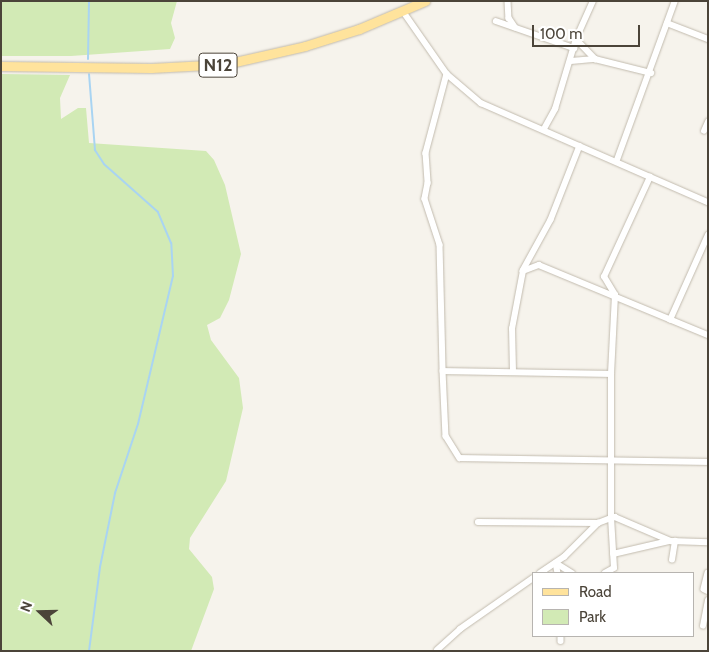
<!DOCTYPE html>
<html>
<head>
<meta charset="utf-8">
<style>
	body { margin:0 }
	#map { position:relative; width:709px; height:652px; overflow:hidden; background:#f6f3ec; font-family:Cabin,sans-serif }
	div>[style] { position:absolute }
	.green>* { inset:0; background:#d2eab5 }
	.stream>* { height:2px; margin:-1px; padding:0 1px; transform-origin:1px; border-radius:1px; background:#a9d4f2 }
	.roads { filter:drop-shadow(0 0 1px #c2bbae) drop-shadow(0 0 1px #c2bbae) }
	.street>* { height:5.5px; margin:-2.75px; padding:0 2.75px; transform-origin:2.75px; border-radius:2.75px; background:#fff }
	.primary>* { height:9px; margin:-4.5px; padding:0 4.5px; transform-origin:4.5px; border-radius:4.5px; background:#ffe39c }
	span { translate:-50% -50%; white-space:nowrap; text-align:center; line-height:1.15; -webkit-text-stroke:5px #fff; paint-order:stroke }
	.shield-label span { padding:1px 4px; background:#fff; border:1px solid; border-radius:4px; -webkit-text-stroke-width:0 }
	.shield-label { font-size:18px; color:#4b4439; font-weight:700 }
	.frame { position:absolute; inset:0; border:2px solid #4b4439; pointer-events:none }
	.legend { position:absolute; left:532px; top:572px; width:162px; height:65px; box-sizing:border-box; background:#fff; border:1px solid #b7b4b0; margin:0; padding:6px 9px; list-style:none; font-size:15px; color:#4b4439 }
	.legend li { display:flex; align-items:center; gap:10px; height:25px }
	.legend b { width:25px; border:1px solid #b7b4b0 }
	.north { position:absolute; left:15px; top:587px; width:50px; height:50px; -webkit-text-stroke:4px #fff; paint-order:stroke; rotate:291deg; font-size:14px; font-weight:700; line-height:20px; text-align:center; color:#4b4439 }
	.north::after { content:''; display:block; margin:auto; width:18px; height:22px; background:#4b4439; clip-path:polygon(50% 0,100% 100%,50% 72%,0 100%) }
	.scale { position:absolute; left:532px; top:25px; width:108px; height:22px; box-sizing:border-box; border:2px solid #4b4439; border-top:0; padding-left:6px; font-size:15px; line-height:18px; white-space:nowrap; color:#4b4439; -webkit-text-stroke:4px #fff; paint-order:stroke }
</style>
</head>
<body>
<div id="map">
	<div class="green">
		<div style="clip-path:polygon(1px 1px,177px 1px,171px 23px,175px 38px,170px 49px,71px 56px,1px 56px)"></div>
		<div style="clip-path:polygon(1px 74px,70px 75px,60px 98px,61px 119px,78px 108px,86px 108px,89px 143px,206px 151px,214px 160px,225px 185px,241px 254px,229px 300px,220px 318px,207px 325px,211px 340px,239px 378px,243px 408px,226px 481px,190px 538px,189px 549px,212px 577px,214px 589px,191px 651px,1px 651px)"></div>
	</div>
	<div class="stream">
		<div style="left:88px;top:59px;width:58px;rotate:-89deg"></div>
		<div style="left:89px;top:651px;width:85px;rotate:-82.5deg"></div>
		<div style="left:100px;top:567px;width:76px;rotate:-78.5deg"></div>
		<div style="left:115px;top:493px;width:73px;rotate:-71.6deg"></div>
		<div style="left:138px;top:424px;width:152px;rotate:-76.7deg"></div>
		<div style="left:173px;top:276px;width:33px;rotate:-93deg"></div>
		<div style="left:171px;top:243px;width:34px;rotate:-113deg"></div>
		<div style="left:158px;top:212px;width:72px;rotate:-138.4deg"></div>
		<div style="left:104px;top:164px;width:17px;rotate:-123deg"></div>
		<div style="left:95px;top:150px;width:76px;rotate:-94.5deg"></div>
	</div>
	<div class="roads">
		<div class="street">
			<div style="left:508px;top:1px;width:17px;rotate:87deg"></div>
			<div style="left:509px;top:18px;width:11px;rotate:56deg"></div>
			<div style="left:403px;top:11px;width:77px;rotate:55.1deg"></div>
			<div style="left:447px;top:74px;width:45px;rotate:40.5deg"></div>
			<div style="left:481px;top:103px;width:248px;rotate:23.6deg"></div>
			<div style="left:496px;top:21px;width:83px;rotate:19.1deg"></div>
			<div style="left:667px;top:23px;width:44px;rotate:21.3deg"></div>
			<div style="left:576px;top:39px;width:28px;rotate:46deg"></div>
			<div style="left:571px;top:61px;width:24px;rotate:-5deg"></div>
			<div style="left:595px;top:59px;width:58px;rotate:14deg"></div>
			<div style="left:447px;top:74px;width:82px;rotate:104.9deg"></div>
			<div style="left:426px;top:153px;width:30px;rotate:86deg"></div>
			<div style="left:428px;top:183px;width:16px;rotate:101deg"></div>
			<div style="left:425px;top:199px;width:48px;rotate:71.9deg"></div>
			<div style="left:440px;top:245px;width:126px;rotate:88.6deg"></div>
			<div style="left:443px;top:371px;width:168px;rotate:1deg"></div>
			<div style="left:544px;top:129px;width:23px;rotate:-61deg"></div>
			<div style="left:555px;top:109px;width:73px;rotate:-73.3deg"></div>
			<div style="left:576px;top:39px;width:42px;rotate:-65.9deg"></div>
			<div style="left:704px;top:131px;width:10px;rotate:-66deg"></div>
			<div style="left:580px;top:146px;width:79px;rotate:111.4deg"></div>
			<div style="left:551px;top:220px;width:58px;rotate:118.8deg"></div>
			<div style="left:523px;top:271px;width:17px;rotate:-21deg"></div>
			<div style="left:539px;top:265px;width:183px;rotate:22.5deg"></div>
			<div style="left:617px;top:160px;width:169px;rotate:-70deg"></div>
			<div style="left:670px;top:320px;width:93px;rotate:-65.9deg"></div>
			<div style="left:443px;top:371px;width:65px;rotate:87.4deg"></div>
			<div style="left:446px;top:436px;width:26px;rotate:58deg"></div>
			<div style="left:460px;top:458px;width:248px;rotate:0.9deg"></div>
			<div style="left:513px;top:372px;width:43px;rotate:-91.3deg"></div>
			<div style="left:512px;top:329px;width:59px;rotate:-79.3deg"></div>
			<div style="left:478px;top:522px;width:120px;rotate:0.5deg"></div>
			<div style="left:613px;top:554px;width:57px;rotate:-13.1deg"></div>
			<div style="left:672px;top:560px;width:19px;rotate:-81deg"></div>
			<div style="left:556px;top:563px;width:19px;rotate:32deg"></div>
			<div style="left:556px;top:563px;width:10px;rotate:79deg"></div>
			<div style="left:540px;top:573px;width:29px;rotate:-34deg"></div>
			<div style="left:564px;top:557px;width:48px;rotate:-45deg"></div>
			<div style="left:598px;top:523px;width:14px;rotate:-21deg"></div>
			<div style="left:611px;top:518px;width:144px;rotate:-90deg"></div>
			<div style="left:611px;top:374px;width:79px;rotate:-87.1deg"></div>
			<div style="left:615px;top:295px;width:21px;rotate:-121deg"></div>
			<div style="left:604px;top:277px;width:110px;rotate:-65.3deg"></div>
			<div style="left:605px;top:573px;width:10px;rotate:-29deg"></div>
			<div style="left:614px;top:568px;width:50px;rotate:-93.4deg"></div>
			<div style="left:611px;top:518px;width:4px;rotate:-14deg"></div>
			<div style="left:615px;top:517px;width:61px;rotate:23.2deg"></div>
			<div style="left:671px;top:541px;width:37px;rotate:2deg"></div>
			<div style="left:708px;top:573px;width:16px;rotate:104deg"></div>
			<div style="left:704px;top:589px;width:4px;rotate:27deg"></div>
			<div style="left:703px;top:626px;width:26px;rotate:-79deg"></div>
			<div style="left:561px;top:636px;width:5px;rotate:90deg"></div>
			<div style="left:437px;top:650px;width:31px;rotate:-42deg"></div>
			<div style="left:460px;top:629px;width:89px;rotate:-34.9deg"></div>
		</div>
		<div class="primary">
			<div style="left:1px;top:66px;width:150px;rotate:0.8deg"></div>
			<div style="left:151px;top:68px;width:75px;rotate:-3.1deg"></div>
			<div style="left:226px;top:64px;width:81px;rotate:-12.8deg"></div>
			<div style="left:305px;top:46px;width:57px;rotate:-17.5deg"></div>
			<div style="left:359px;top:29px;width:72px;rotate:-23deg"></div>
		</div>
	</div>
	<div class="shield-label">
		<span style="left:218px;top:65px">N12</span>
	</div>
	<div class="frame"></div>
	<ul class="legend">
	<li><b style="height:6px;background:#ffe39c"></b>Road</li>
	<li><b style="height:14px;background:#d2eab5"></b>Park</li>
	</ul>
	<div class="north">N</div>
	<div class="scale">100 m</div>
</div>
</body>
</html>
